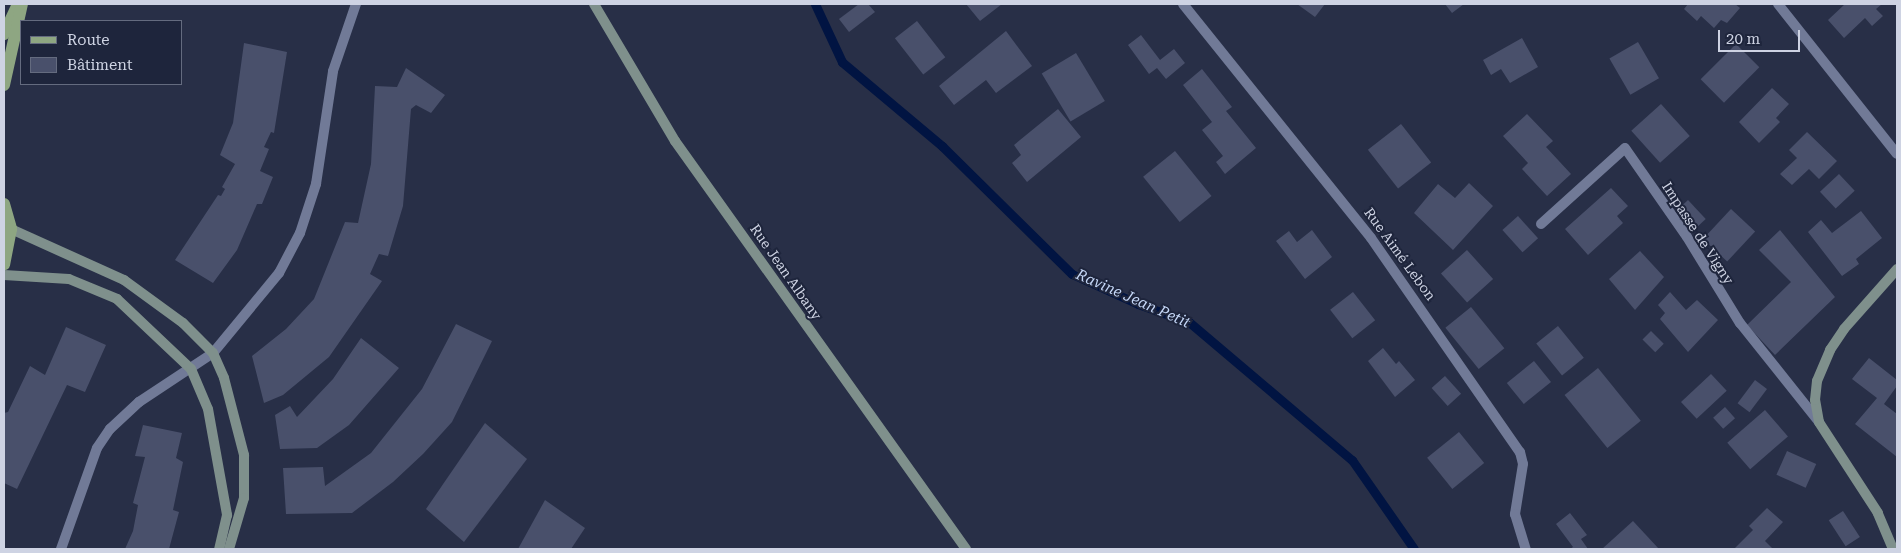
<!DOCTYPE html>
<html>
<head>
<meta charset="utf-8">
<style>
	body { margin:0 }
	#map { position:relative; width:1901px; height:553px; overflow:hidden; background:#282f47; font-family:"Roboto Serif",serif }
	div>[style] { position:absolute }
	.stream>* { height:9px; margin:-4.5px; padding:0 4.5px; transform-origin:4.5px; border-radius:4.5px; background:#011442 }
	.building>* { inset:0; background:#49506b; transform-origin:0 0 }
	.lane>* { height:10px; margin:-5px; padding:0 5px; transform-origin:5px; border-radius:5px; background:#717a97 }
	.street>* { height:10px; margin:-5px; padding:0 5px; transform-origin:5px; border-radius:5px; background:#717a97 }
	.secondary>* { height:10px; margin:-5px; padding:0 5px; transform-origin:5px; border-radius:5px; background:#7f908c }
	.primary>* { height:12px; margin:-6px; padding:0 6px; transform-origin:6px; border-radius:6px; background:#8ea682 }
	span { translate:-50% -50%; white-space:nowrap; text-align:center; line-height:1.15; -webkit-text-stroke:4px #1e253c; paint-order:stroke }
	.street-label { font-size:14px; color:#ced3e3 }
	.water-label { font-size:15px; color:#c5d7f7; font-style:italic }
	.frame { position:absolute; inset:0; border:5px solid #ced3e3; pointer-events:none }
	.legend { position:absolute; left:20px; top:20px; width:162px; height:65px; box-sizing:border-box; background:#1e253c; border:1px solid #646b7f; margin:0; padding:6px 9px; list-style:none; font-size:15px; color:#ced3e3 }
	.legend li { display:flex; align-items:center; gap:10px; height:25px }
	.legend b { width:25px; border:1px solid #646b7f }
	.scale { position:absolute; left:1718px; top:30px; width:82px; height:22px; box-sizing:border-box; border:2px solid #ced3e3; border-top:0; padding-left:6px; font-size:15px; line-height:18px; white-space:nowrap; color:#ced3e3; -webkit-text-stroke:4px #1e253c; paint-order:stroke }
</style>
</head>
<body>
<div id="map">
	<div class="stream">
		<div style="left:815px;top:4px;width:64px;rotate:65deg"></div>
		<div style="left:842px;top:62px;width:131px;rotate:40deg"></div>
		<div style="left:942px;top:146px;width:182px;rotate:44.6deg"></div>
		<div style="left:1072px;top:274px;width:72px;rotate:24.4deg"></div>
		<div style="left:1138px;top:304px;width:54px;rotate:19.4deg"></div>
		<div style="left:1189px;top:322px;width:214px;rotate:40.3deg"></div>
		<div style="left:1352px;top:460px;width:108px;rotate:55.1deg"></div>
	</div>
	<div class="building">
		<div style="clip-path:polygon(859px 4px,868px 4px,875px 12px,849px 32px,839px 19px)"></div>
		<div style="clip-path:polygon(966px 4px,1002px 4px,980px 21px)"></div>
		<div style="clip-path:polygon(1297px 4px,1325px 4px,1315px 17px)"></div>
		<div style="clip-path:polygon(1445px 4px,1464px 4px,1452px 13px)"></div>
		<div style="clip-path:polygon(1688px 4px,1735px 4px,1740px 8px,1727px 23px,1721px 20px,1714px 28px,1701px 16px,1697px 21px,1684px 9px)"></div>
		<div style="clip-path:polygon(1845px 4px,1882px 4px,1876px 9px,1883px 16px,1872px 26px,1865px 18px,1844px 38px,1828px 20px)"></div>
		<div style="left:917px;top:21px;width:46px;height:28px;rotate:52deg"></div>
		<div style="clip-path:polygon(1006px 31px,1032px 66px,996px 93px,986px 80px,954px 105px,939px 86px)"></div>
		<div style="clip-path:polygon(1141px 35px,1160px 60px,1174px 49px,1185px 63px,1166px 79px,1157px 68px,1149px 74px,1128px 45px)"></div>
		<div style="clip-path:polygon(1522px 38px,1538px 67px,1510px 83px,1501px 69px,1491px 75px,1483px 60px)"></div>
		<div style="left:1638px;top:42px;width:42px;height:33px;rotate:60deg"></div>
		<div style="clip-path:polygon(244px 43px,287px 52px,274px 133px,271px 132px,264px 147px,269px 149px,260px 171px,273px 177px,262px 204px,257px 204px,237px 250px,213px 283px,175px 260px,218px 195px,221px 196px,225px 189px,222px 187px,235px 164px,220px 155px,233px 123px)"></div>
		<div style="left:1736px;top:44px;width:33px;height:50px;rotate:45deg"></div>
		<div style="left:1076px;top:53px;width:56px;height:40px;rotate:59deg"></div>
		<div style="clip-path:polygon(406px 68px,445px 95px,431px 113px,416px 105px,411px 109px,403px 206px,388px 256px,379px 254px,370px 274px,382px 281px,329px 357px,283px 395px,264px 403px,252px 356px,286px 329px,314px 299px,345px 222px,358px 223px,371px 164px,375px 86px,397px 87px)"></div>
		<div style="clip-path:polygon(1202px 69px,1232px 107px,1226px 111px,1256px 148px,1225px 174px,1216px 162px,1223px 156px,1202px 130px,1212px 122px,1183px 85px)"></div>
		<div style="clip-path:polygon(1772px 88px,1789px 104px,1776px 118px,1780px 122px,1759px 143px,1739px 122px)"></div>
		<div style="left:1661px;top:104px;width:43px;height:40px;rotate:48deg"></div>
		<div style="clip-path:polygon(1058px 109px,1081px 137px,1027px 182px,1012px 163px,1021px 155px,1014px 145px)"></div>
		<div style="clip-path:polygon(1527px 114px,1553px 141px,1546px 147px,1571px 174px,1547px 196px,1522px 169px,1528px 163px,1503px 136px)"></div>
		<div style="left:1401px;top:124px;width:49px;height:42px;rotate:52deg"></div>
		<div style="clip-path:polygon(1807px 132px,1837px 161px,1819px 179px,1809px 169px,1792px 185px,1780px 174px,1797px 158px,1789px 150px)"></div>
		<div style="left:1175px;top:151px;width:58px;height:41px;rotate:51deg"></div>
		<div style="left:1839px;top:174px;width:23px;height:26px;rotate:47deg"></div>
		<div style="clip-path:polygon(1469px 183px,1493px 206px,1453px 250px,1414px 213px,1438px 184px,1455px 198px)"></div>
		<div style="clip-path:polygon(1611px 188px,1628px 206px,1617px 216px,1623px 223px,1588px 255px,1565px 229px)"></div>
		<div style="left:1688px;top:200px;width:26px;height:15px;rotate:47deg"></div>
		<div style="left:1731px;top:209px;width:33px;height:41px;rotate:43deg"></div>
		<div style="clip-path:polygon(1861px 211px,1882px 238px,1856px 259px,1859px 264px,1842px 276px,1808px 232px,1821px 220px,1832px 233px)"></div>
		<div style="left:1518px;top:216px;width:30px;height:21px;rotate:48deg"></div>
		<div style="clip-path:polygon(1312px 230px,1332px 257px,1305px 279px,1276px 241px,1289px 231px,1297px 242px)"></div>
		<div style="clip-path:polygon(1780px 230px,1835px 297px,1775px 355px,1747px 325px,1791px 282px,1759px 250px)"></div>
		<div style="left:1467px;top:250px;width:39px;height:35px;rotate:48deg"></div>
		<div style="clip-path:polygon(1640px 251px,1664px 277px,1635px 310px,1609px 279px)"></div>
		<div style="left:1353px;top:292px;width:36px;height:29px;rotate:52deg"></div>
		<div style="clip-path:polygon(1670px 292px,1686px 310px,1697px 300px,1718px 320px,1688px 352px,1660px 319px,1665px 313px,1658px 305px)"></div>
		<div style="left:1471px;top:307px;width:53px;height:33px;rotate:51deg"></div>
		<div style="clip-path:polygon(456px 324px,492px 341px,452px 422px,423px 454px,393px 482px,352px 513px,286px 514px,283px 468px,323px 467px,325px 486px,371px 453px,422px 389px)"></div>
		<div style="left:1558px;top:326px;width:41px;height:28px;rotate:51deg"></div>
		<div style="clip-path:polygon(66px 327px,106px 345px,85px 392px,67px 385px,17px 489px,4px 483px,4px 413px,8px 412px,30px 366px,45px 375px)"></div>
		<div style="left:1651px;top:331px;width:18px;height:12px;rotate:45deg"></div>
		<div style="clip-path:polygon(361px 338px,399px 368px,349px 425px,317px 448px,280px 449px,275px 415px,290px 406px,297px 417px,333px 379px)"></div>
		<div style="clip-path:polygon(1383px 348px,1396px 364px,1399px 361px,1415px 380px,1395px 397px,1368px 361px)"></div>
		<div style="clip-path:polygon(1869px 358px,1897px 380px,1897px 386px,1884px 404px,1897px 414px,1897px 457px,1855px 424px,1877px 398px,1852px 379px)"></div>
		<div style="left:1534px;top:361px;width:27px;height:35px;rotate:51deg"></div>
		<div style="left:1598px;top:368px;width:68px;height:43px;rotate:51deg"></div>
		<div style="left:1711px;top:374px;width:23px;height:41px;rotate:47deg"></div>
		<div style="left:1445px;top:376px;width:24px;height:18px;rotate:48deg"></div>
		<div style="left:1755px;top:380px;width:15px;height:29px;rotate:37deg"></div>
		<div style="left:1725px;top:407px;width:15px;height:16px;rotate:48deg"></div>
		<div style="left:1765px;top:410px;width:35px;height:50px;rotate:49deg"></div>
		<div style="clip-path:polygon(485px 423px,527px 459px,464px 542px,426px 509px)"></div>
		<div style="clip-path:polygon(143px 425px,182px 433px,176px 458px,183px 462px,173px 510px,179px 512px,169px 549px,125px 549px,133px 531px,138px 505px,133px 503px,145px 457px,135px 456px)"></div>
		<div style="left:1459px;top:432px;width:40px;height:41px;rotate:51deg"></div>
		<div style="left:1787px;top:451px;width:32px;height:26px;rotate:24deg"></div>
		<div style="clip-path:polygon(545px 500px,585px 528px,571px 549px,518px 549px)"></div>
		<div style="clip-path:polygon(1767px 508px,1783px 522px,1765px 541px,1773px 549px,1734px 549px,1753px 530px,1749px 526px)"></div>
		<div style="left:1843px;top:511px;width:31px;height:17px;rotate:57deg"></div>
		<div style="clip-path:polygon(1570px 513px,1587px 535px,1581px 539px,1588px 549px,1570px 549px,1573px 547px,1556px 524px)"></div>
		<div style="clip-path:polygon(1633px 521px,1659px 549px,1602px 549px)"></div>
	</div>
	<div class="lane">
		<div style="left:1541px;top:224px;width:113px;rotate:-42.1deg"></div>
		<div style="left:1625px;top:148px;width:108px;rotate:55.1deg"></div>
		<div style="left:1687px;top:237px;width:101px;rotate:58.4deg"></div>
		<div style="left:1740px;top:323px;width:127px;rotate:51.4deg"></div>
	</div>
	<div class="street">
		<div style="left:1183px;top:4px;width:300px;rotate:51.2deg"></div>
		<div style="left:1371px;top:238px;width:261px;rotate:55.2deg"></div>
		<div style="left:1520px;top:452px;width:12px;rotate:76deg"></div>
		<div style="left:1523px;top:464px;width:51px;rotate:99.1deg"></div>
		<div style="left:1515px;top:514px;width:37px;rotate:73deg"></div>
		<div style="left:1778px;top:4px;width:191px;rotate:51.6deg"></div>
		<div style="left:61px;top:549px;width:107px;rotate:-70.4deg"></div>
		<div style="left:97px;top:448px;width:23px;rotate:-56deg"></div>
		<div style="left:110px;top:429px;width:40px;rotate:-43deg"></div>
		<div style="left:139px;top:402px;width:89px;rotate:-33.5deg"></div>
		<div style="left:213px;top:353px;width:104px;rotate:-50.5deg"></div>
		<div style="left:279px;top:273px;width:45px;rotate:-62.3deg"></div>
		<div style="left:300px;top:233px;width:52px;rotate:-71.9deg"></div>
		<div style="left:316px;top:184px;width:114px;rotate:-81.4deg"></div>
		<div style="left:333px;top:71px;width:71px;rotate:-71.1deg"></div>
	</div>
	<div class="secondary">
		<div style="left:594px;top:4px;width:159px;rotate:59.4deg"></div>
		<div style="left:675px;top:141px;width:501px;rotate:54.5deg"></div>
		<div style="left:11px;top:229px;width:124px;rotate:24.3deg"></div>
		<div style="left:124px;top:280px;width:73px;rotate:36.1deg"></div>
		<div style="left:183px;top:323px;width:42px;rotate:45deg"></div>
		<div style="left:213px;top:353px;width:27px;rotate:66deg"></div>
		<div style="left:224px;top:378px;width:80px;rotate:75.4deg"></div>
		<div style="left:244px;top:455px;width:43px;rotate:90deg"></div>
		<div style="left:244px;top:498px;width:53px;rotate:106.4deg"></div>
		<div style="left:4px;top:275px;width:65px;rotate:3.5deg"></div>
		<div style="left:69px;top:279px;width:52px;rotate:22.6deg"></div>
		<div style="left:117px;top:299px;width:102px;rotate:43.4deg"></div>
		<div style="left:191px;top:369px;width:43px;rotate:67deg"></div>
		<div style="left:208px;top:409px;width:108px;rotate:79.8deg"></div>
		<div style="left:227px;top:515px;width:35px;rotate:103deg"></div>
		<div style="left:1893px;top:549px;width:39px;rotate:-113deg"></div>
		<div style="left:1878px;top:513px;width:108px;rotate:-123deg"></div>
		<div style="left:1819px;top:422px;width:22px;rotate:-100deg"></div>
		<div style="left:1815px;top:400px;width:19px;rotate:-84deg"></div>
		<div style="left:1817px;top:381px;width:34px;rotate:-67deg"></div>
		<div style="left:1830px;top:350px;width:25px;rotate:-56deg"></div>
		<div style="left:1844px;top:329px;width:80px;rotate:-48.5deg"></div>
	</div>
	<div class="primary">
		<div style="left:4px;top:34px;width:29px;rotate:-65deg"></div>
		<div style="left:4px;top:85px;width:83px;rotate:-77.5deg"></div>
		<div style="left:4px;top:204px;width:26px;rotate:74deg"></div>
		<div style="left:11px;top:229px;width:36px;rotate:101deg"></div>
	</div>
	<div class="street-label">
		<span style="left:1698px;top:233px;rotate:57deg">Impasse de Vigny</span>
		<span style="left:1400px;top:254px;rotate:54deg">Rue Aimé Lebon</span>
		<span style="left:786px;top:272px;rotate:55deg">Rue Jean Albany</span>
	</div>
	<div class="water-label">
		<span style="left:1133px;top:299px;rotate:24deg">Ravine Jean Petit</span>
	</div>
	<div class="frame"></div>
	<ul class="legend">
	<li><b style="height:6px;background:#8ea682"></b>Route</li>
	<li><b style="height:14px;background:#49506b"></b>Bâtiment</li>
	</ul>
	<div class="scale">20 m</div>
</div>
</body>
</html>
